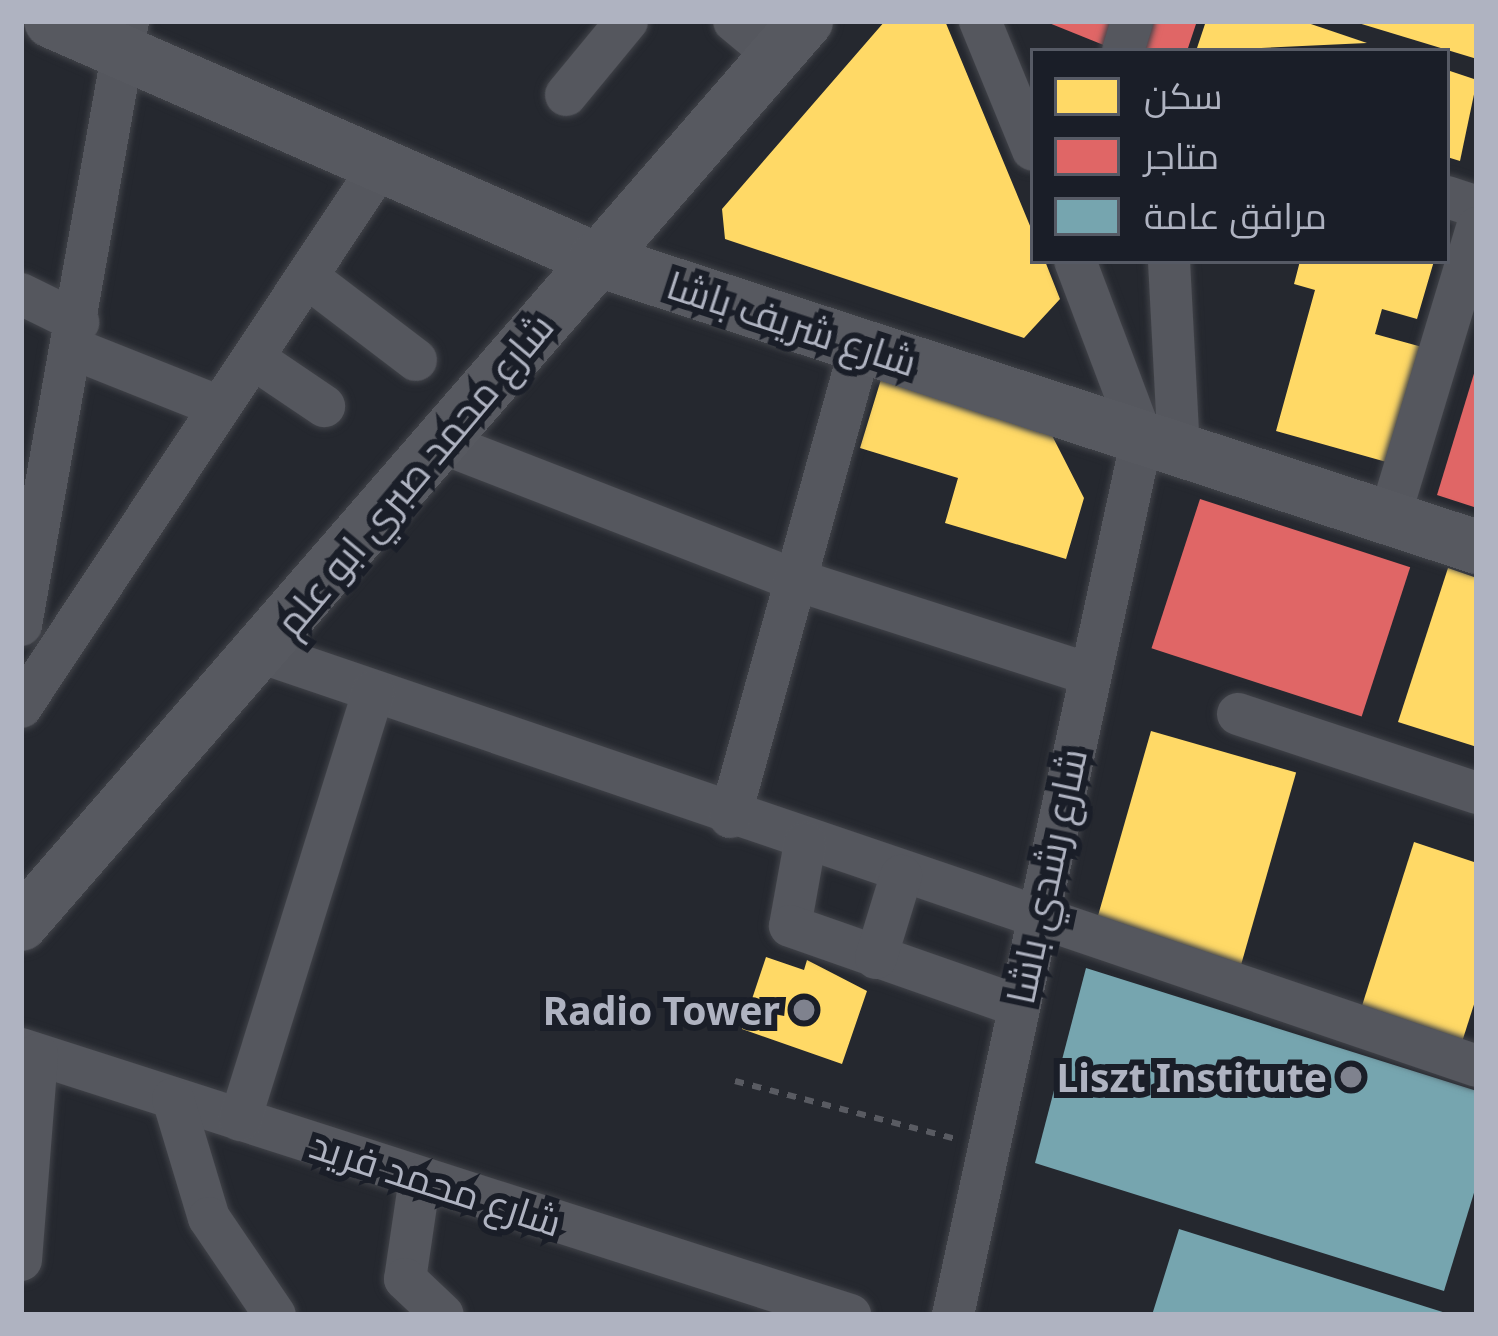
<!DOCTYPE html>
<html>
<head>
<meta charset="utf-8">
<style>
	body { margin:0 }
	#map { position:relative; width:1498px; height:1336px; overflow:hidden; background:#25282f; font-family:"Noto Sans",Cairo,sans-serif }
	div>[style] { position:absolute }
	.homes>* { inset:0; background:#ffd966; transform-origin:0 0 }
	.shops>* { inset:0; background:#e06666; transform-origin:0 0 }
	.public>* { inset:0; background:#76a5af }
	.path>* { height:6px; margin-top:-3px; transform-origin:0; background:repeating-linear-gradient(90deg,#595b62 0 9px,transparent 0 18px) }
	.roads { filter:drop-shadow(0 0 3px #414349) drop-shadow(0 0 3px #414349) }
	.minor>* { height:42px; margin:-21px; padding:0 21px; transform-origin:21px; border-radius:21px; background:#55575e }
	.major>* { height:54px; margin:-27px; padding:0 27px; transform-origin:27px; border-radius:27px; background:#575960 }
	.dots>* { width:33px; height:33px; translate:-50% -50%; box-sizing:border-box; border:6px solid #1a1e28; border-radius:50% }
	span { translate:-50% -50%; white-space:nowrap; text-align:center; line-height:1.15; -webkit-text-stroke:12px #1a1e28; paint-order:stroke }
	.street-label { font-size:39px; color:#afb3c1 }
	.poi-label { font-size:39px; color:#afb3c1; font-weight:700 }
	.right { translate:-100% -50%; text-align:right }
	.frame { position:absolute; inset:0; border:24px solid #afb3c1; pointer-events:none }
	.legend { position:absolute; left:1030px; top:48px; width:420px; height:216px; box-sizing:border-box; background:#1a1e28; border:3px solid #565a65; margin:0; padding:15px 21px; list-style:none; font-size:36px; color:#afb3c1 }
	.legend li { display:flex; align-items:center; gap:24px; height:60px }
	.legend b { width:60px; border:3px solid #565a65 }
</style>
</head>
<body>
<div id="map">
	<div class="homes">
		<div style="clip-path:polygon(885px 21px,945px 21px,1033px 233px,1033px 261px,1045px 261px,1060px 299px,1024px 338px,725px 239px,722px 209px)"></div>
		<div style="clip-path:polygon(1206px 21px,1302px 21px,1367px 43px,1196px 51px)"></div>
		<div style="clip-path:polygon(1477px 21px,1477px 59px,1355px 22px,1355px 21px)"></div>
		<div style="clip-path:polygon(1447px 70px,1477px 80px,1460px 161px,1447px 157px)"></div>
		<div style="clip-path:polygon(1300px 261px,1434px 261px,1417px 319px,1382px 309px,1375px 334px,1422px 347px,1390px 463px,1276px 431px,1315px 290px,1294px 284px)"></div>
		<div style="clip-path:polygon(886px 363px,1039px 410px,1084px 498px,1066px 559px,945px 523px,958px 478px,860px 448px)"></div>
		<div style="clip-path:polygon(1448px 568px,1477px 578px,1477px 747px,1398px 722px)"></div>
		<div style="left:1151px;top:731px;width:151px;height:204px;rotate:16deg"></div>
		<div style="clip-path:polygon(1414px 842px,1477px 863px,1477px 995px,1461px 1045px,1360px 1012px)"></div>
		<div style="clip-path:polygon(766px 957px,804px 970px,807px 960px,867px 991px,842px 1064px,742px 1029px)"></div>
	</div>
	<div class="shops">
		<div style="clip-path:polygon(1044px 21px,1120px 21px,1111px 48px)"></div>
		<div style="clip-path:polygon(1138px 21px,1197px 21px,1187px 51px,1128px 51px)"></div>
		<div style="clip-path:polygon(1476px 367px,1477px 367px,1477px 508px,1437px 495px)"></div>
		<div style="left:1200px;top:499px;width:221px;height:157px;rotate:18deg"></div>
	</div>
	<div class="public">
		<div style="clip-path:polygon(1086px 968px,1477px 1091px,1477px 1183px,1444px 1291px,1035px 1163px)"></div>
		<div style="clip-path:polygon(1179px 1229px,1449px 1314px,1449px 1315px,1152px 1315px)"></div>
	</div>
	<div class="path">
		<div style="left:735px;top:1081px;width:228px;rotate:14.7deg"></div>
	</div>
	<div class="roads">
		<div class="minor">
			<div style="left:734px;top:21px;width:53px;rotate:39.7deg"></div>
			<div style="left:980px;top:21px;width:139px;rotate:67.7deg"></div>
			<div style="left:1123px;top:51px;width:31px;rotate:-73deg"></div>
			<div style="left:566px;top:95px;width:96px;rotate:-50.5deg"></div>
			<div style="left:1447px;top:197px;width:32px;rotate:18deg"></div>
			<div style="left:1169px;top:261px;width:189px;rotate:87deg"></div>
			<div style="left:307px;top:277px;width:137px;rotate:37.3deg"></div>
			<div style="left:21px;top:294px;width:64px;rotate:26.2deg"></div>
			<div style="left:74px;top:349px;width:157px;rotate:21.7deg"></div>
			<div style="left:253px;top:358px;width:86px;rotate:34.1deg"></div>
			<div style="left:442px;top:443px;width:380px;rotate:21.2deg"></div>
			<div style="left:796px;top:580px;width:308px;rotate:17.8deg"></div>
			<div style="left:1389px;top:519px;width:304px;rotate:-73.2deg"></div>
			<div style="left:21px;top:625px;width:613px;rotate:-79.95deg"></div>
			<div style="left:263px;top:653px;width:1282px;rotate:18.79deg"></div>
			<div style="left:21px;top:707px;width:646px;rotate:-56.43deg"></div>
			<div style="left:1238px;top:714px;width:252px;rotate:18.3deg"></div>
			<div style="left:730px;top:817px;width:489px;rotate:-74.5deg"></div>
			<div style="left:805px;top:843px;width:84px;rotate:100.2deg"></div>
			<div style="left:790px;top:926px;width:243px;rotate:19.3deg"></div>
			<div style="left:876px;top:958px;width:86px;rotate:-73deg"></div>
			<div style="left:21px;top:1049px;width:871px;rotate:17.79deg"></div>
			<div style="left:173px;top:1099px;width:124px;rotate:73.2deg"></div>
			<div style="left:209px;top:1218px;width:117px;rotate:55.8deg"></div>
			<div style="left:240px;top:1120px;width:449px;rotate:-72.7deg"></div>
			<div style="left:420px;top:1178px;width:102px;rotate:98.4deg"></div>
			<div style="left:405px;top:1279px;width:52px;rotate:43.5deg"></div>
			<div style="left:21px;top:1260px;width:206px;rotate:-85.5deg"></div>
			<div style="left:953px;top:1315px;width:897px;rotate:-77.84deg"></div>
			<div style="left:1142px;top:438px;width:189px;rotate:-110.7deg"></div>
		</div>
		<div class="major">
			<div style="left:51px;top:21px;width:594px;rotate:23.63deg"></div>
			<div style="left:595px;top:259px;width:928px;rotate:18.08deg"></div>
			<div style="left:21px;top:924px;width:1197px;rotate:-49deg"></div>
		</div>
	</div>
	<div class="dots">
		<div style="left:804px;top:1010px;background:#7f828e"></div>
		<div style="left:1351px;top:1077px;background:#7f828e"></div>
	</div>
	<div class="street-label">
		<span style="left:792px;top:323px;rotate:18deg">شارع شريف باشا</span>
		<span style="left:414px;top:474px;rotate:-50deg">شارع محمد صبري ابو علم</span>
		<span style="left:1046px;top:876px;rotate:-78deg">شارع رشدي باشا</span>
		<span style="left:436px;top:1183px;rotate:18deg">شارع محمد فريد</span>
	</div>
	<div class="poi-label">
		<span class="right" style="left:780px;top:1010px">Radio Tower</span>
		<span class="right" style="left:1327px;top:1077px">Liszt Institute</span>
	</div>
	<div class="frame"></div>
	<ul class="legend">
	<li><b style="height:33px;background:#ffd966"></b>سكن</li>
	<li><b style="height:33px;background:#e06666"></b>متاجر</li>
	<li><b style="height:33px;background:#76a5af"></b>مرافق عامة</li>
	</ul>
</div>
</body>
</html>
